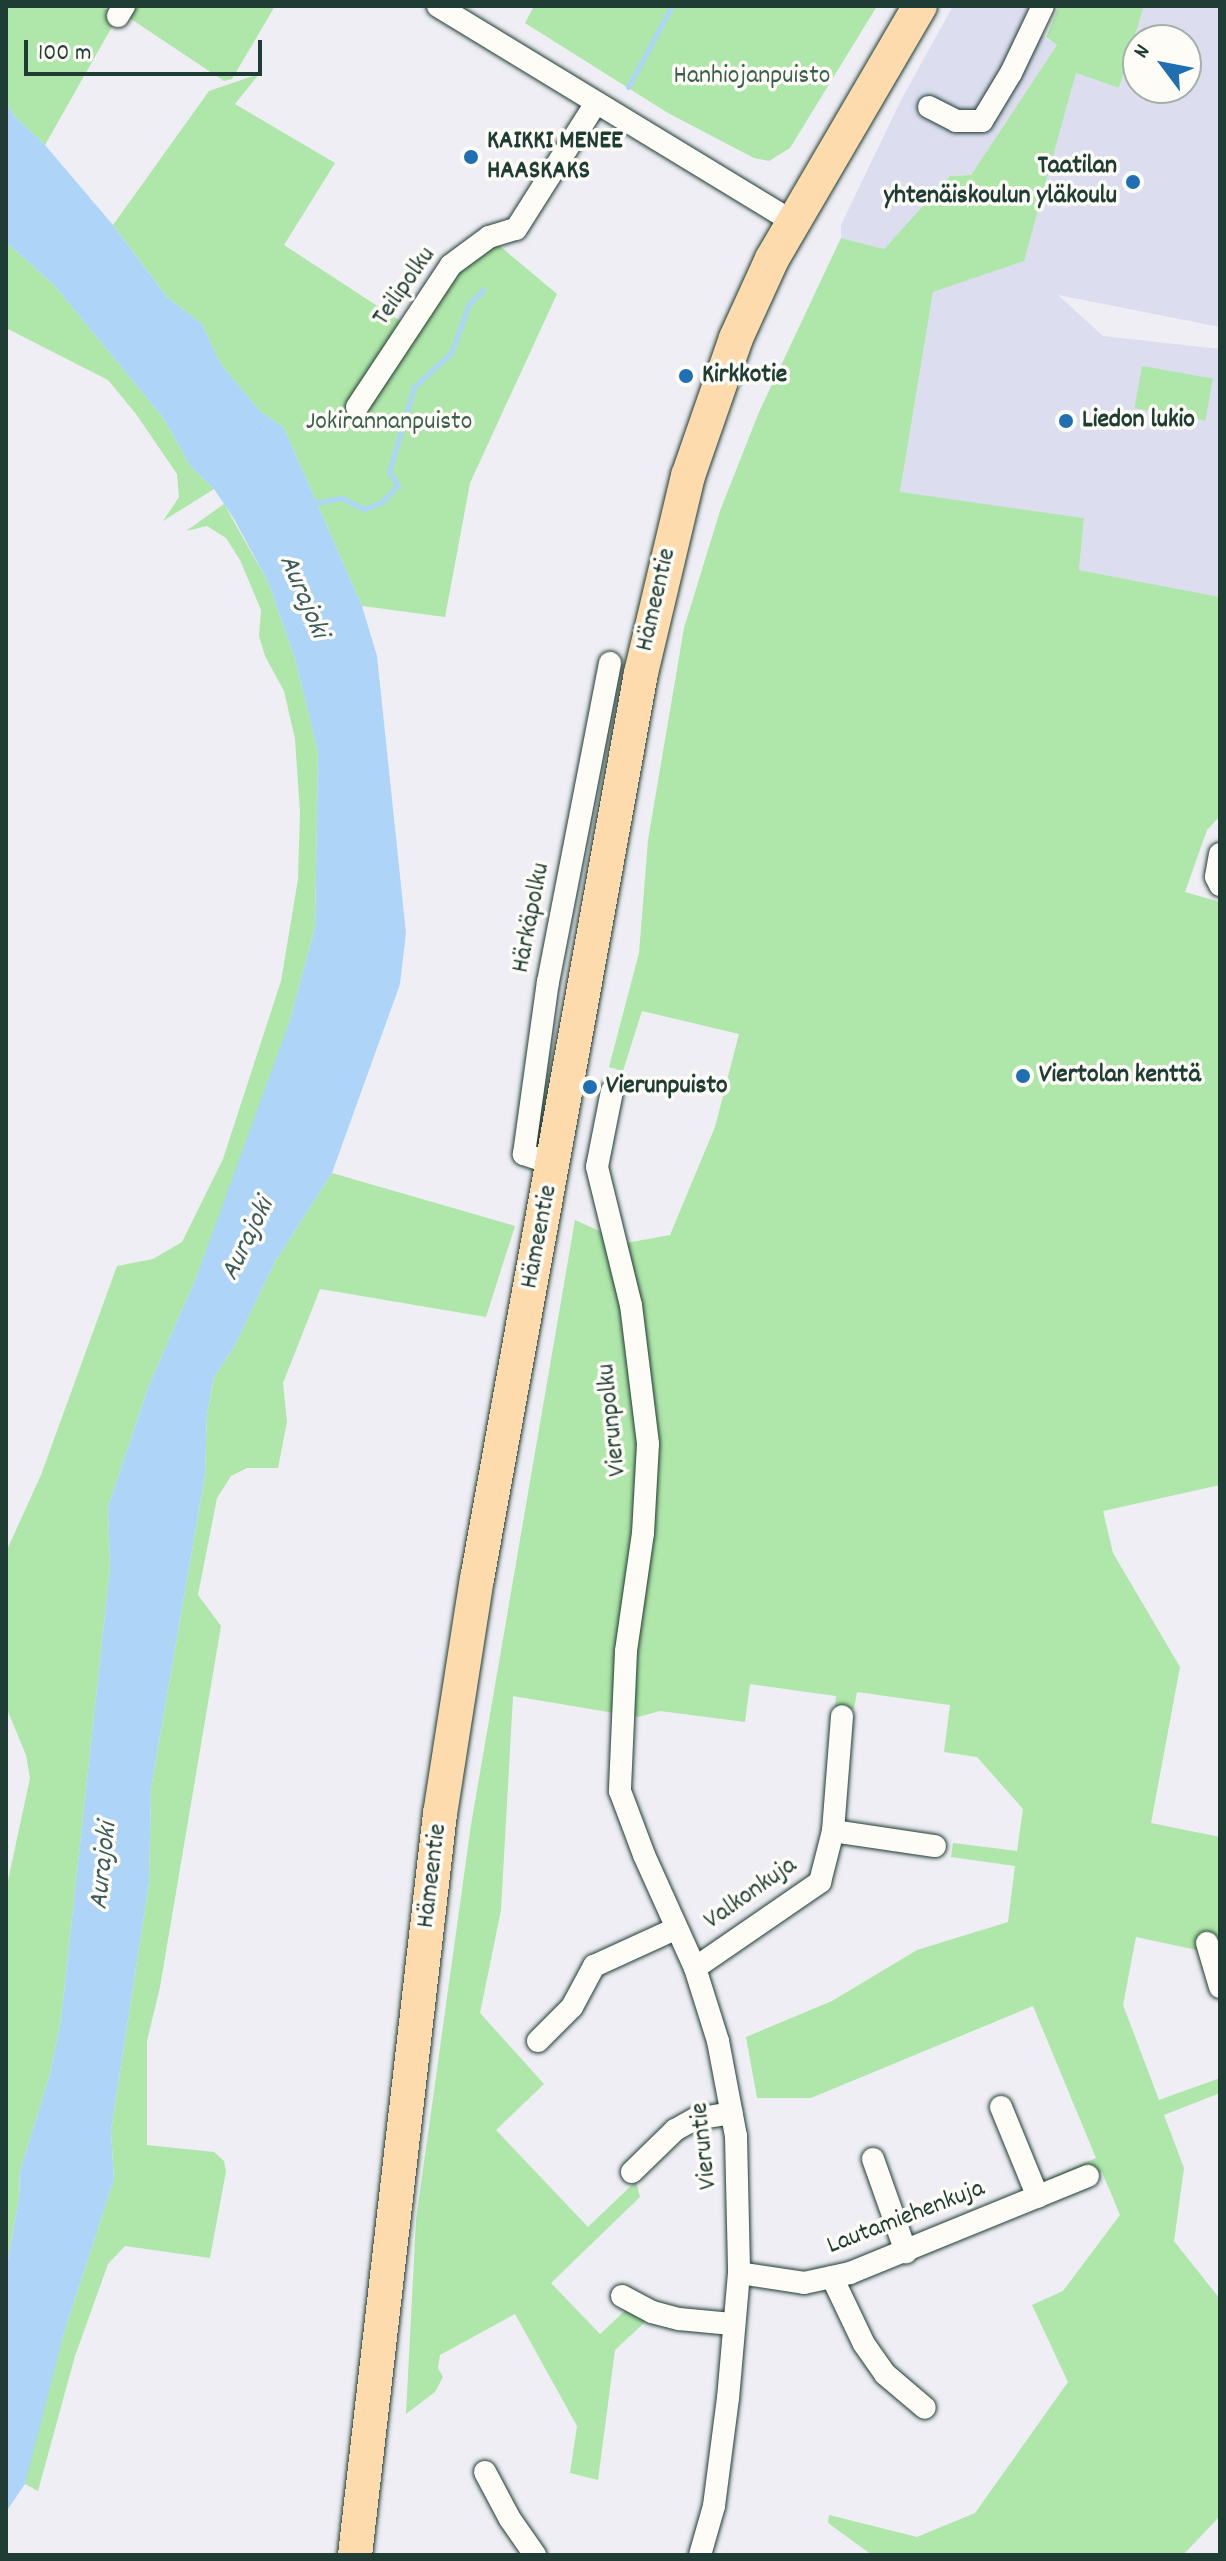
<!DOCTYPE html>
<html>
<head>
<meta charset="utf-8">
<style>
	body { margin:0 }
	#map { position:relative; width:1226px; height:2561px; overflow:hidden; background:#eeeef4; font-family:Dekko,sans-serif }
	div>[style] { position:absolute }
	.built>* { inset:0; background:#dcdef0 }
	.green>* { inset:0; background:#afe6a9; transform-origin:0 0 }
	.water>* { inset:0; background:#aed5f8 }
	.stream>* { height:5px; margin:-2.5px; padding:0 2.5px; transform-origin:2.5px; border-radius:2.5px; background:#aed5f8 }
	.roads { filter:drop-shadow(0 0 2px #1f3d34) drop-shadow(0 0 2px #1f3d34) }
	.minor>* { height:22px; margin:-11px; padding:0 11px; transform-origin:11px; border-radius:11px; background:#fdfcf7 }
	.highway>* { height:34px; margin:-17px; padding:0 17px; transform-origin:17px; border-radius:17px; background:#fedbac }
	.dots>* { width:22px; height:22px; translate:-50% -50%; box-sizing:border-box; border:4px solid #fdfcf7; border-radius:50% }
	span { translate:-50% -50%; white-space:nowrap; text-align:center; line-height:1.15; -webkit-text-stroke:7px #fdfcf7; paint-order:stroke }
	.park-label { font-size:26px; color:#3c5f4b }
	.poi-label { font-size:26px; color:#1f3d34; font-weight:700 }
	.left { translate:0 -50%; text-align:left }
	.right { translate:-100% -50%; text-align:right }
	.street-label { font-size:26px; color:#1f3d34 }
	.water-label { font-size:28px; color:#3c5b5b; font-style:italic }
	.frame { position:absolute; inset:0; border:8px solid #1f3d34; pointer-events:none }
	.north { position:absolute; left:1122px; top:24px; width:80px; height:80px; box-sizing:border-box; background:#fdfcf7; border:2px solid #a4b0a9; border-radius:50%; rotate:302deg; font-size:22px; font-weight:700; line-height:32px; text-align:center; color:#1f3d34 }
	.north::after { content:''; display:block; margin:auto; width:28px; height:36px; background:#1f6fb2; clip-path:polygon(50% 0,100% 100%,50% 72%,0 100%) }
	.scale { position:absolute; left:24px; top:40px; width:238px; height:36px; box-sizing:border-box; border:4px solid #1f3d34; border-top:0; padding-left:10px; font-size:24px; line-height:28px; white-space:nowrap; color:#1f3d34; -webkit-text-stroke:6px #fdfcf7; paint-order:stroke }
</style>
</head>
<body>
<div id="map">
	<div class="built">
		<div style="clip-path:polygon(953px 6px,1038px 6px,1029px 27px,1057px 45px,971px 175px,950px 176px,884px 249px,841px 238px,841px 225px,901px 100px)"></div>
		<div style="clip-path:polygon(evenodd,1144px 6px,1220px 6px,1220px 327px,1058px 295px,1103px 336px,1220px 349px,1220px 597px,1079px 570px,1084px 518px,900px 493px,933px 292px,1024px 260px,1076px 73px,1119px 88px,1144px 6px,1138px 40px,1186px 40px,1186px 88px,1138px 88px,1138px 40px)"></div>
	</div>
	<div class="green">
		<div style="clip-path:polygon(6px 6px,101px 6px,118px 16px,45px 145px,14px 116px,6px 100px)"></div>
		<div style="clip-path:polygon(131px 6px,275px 6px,232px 79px,224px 81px,125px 15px)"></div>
		<div style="clip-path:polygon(534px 6px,877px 6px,790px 148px,769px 161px,754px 158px,668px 113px,525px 23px)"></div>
		<div style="clip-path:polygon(1059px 6px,1144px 6px,1119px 88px,1076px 73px,1024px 261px,933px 292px,900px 492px,1084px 518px,1079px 570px,1220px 597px,1220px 816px,1207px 830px,1185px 892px,1220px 902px,1220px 1485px,1103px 1511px,1113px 1553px,1180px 1667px,1151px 1823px,1220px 1837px,1220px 1955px,1136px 1937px,1123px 2005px,1159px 2100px,1220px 2078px,1220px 2093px,1164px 2115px,1184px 2168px,1174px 2241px,1220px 2299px,1220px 2516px,1183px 2555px,872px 2555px,828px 2523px,829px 2515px,917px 2537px,975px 2513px,1068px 2382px,1032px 2305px,1063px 2291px,1120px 2215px,1102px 2172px,1055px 2191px,1050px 2178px,1096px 2158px,1033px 2006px,811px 2098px,757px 2098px,746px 2037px,832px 2001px,917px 1950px,1008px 1922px,1015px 1866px,951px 1857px,953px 1843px,1017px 1851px,1023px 1809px,977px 1757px,944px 1752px,950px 1705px,857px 1692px,854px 1709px,835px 1707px,836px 1696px,750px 1684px,745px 1722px,660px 1711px,638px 1717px,513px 1696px,501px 1910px,480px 2013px,544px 2084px,496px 2130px,588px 2227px,636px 2181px,640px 2197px,551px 2283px,600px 2334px,630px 2306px,645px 2322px,615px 2350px,598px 2480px,570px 2473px,577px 2426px,515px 2314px,440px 2355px,438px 2368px,443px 2377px,435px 2392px,406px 2414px,416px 2220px,471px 1825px,575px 1220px,626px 1243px,670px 1235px,715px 1127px,739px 1034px,642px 1011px,623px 1071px,609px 1067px,639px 953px,648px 840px,684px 628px,720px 511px,759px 412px,841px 238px,884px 249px,950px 176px,971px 175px,1057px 45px,1046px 37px)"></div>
		<div style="clip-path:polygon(259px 74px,235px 104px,335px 163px,284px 245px,408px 326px,489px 237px,557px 294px,470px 483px,445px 617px,362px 606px,284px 428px,260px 411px,220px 363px,202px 324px,167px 297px,113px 225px,209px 91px)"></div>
		<div style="clip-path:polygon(6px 242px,54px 285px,164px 419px,191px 467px,214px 489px,163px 521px,179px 497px,177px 474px,136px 414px,108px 380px,6px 328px)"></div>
		<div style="left:1142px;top:366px;width:72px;height:43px;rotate:10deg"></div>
		<div style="clip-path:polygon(224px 504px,268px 582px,295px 659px,318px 751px,315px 927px,290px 1020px,254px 1125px,196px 1278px,149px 1385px,108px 1507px,110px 1568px,61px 2020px,50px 2074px,20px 2171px,19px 2197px,6px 2271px,6px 1890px,30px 1778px,26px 1755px,6px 1707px,6px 1552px,41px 1475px,117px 1266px,153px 1259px,182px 1242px,223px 1159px,281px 981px,298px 879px,300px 812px,295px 739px,284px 691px,265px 656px,259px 636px,261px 610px,240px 560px,226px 538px,207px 526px,186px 531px)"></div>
		<div style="clip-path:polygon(332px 1173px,515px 1226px,486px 1317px,320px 1289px,283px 1383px,287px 1422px,278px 1468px,247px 1468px,231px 1476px,217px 1498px,198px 1595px,221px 1626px,160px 1987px,147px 2041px,147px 2145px,214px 2152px,224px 2161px,226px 2171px,210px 2258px,125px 2246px,108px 2264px,75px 2356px,38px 2491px,25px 2484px,28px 2463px,64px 2333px,114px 2179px,111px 2130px,149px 1883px,151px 1788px,205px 1475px,207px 1414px,214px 1377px,234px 1347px,275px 1262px)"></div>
	</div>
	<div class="water">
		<div style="clip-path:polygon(6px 100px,14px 116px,45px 145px,113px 225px,167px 297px,202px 324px,220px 363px,260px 411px,284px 428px,362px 606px,377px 656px,406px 933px,400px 984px,332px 1173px,275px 1262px,234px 1347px,214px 1377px,207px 1414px,205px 1475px,151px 1788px,149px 1883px,111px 2130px,114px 2179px,64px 2333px,25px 2484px,6px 2512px,6px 2271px,19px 2197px,20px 2171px,50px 2074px,61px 2020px,110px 1568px,108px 1507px,149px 1385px,196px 1278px,290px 1020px,315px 927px,318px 752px,295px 659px,268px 582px,234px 519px,214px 489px,191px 467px,164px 419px,54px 285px,6px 242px)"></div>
	</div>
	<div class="stream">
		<div style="left:628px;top:87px;width:92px;rotate:-61.5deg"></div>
		<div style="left:310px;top:504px;width:33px;rotate:-11deg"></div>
		<div style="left:342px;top:498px;width:25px;rotate:27deg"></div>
		<div style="left:364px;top:509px;width:19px;rotate:-21deg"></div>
		<div style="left:382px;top:502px;width:23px;rotate:-47deg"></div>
		<div style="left:398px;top:485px;width:16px;rotate:-125deg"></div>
		<div style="left:389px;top:472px;width:89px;rotate:-73.6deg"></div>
		<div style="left:414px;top:387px;width:50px;rotate:-42.6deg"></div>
		<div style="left:451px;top:353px;width:52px;rotate:-69.8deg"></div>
		<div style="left:469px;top:304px;width:20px;rotate:-45deg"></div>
	</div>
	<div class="roads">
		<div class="minor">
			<div style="left:438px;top:6px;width:416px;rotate:31.3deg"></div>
			<div style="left:118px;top:16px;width:12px;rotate:-59deg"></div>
			<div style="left:929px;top:107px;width:30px;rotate:27deg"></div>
			<div style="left:956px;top:121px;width:26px"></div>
			<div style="left:982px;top:121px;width:56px;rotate:-58.9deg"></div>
			<div style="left:1011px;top:73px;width:74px;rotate:-64.5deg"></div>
			<div style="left:357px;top:407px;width:170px;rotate:-56.5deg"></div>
			<div style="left:451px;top:265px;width:47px;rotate:-36.4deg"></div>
			<div style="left:489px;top:237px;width:28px;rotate:-17deg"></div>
			<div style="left:516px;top:229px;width:149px;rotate:-57.6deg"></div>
			<div style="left:1220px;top:854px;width:23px;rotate:100deg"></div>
			<div style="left:1216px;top:877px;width:9px;rotate:63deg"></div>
			<div style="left:612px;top:1091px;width:77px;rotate:101.2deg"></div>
			<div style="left:597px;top:1167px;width:142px;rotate:76.2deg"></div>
			<div style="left:631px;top:1305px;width:140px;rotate:83deg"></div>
			<div style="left:648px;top:1444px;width:89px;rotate:93.2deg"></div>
			<div style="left:643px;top:1533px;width:119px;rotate:98.2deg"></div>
			<div style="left:626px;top:1651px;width:140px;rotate:92.5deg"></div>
			<div style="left:620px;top:1791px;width:68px;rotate:69.4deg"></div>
			<div style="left:644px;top:1855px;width:124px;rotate:65.7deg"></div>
			<div style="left:695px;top:1968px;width:77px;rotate:72.5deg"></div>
			<div style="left:718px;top:2041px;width:97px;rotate:79.3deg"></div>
			<div style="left:736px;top:2136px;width:137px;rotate:88.7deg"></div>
			<div style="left:739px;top:2273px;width:125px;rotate:95deg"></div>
			<div style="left:728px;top:2398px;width:109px;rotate:97.4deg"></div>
			<div style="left:714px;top:2506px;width:51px;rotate:105.9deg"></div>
			<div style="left:554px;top:1164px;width:32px;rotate:-162deg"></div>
			<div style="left:524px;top:1154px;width:174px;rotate:-82.1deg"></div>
			<div style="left:548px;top:982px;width:325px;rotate:-79deg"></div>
			<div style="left:833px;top:1831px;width:103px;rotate:8.4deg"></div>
			<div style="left:1207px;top:1943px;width:46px;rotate:73.5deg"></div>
			<div style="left:695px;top:1968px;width:152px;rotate:-34.5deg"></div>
			<div style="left:820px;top:1882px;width:53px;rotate:-75.7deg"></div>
			<div style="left:833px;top:1831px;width:115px;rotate:-85.5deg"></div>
			<div style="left:538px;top:2041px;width:48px;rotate:-45deg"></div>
			<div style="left:572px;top:2007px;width:47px;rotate:-61.8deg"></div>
			<div style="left:594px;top:1966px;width:89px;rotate:-24.6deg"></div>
			<div style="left:1001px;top:2107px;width:97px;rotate:67.7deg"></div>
			<div style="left:873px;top:2159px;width:99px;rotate:70.5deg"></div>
			<div style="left:632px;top:2172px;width:60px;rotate:-44.3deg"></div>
			<div style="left:675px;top:2130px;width:23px;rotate:-29deg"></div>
			<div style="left:695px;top:2119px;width:37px;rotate:-9deg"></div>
			<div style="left:739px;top:2273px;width:66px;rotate:8.7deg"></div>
			<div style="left:804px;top:2283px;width:47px;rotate:-12.3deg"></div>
			<div style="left:850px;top:2273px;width:257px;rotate:-22.2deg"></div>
			<div style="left:832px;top:2277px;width:74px;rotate:64.5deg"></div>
			<div style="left:864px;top:2344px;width:37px;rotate:55deg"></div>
			<div style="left:885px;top:2374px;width:52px;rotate:40.4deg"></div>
			<div style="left:622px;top:2296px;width:34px;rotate:28deg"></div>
			<div style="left:652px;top:2312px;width:28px;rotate:15deg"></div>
			<div style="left:679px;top:2319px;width:53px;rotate:5.4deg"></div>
			<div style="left:485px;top:2472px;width:53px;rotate:62deg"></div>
			<div style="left:510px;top:2519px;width:44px;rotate:55.2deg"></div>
		</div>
		<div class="highway">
			<div style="left:355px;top:2555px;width:746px;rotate:-83.46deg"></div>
			<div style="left:440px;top:1814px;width:238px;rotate:-81.1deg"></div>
			<div style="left:477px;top:1579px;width:921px;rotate:-79.74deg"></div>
			<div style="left:641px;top:673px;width:203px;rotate:-76.6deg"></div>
			<div style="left:688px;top:476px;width:146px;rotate:-70.8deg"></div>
			<div style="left:736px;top:338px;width:87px;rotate:-65.5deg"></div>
			<div style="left:772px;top:259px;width:293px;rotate:-59.7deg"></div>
		</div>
	</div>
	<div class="dots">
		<div style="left:471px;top:157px;background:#1f6fb2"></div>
		<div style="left:1133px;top:182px;background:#1f6fb2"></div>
		<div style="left:686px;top:376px;background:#1f6fb2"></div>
		<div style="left:1066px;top:421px;background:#1f6fb2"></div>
		<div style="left:1023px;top:1076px;background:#1f6fb2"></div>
		<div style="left:590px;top:1087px;background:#1f6fb2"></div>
	</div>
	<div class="park-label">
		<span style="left:752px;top:77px">Hanhiojanpuisto</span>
		<span style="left:389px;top:423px">Jokirannanpuisto</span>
	</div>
	<div class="poi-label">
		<span class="left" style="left:487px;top:157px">KAIKKI MENEE<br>HAASKAKS</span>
		<span class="right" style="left:1117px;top:182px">Taatilan<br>yhtenäiskoulun yläkoulu</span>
		<span class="left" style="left:702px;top:376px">Kirkkotie</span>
		<span class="left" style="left:1082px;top:421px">Liedon lukio</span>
		<span class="left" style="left:1039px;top:1076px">Viertolan kenttä</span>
		<span class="left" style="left:606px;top:1087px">Vierunpuisto</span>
	</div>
	<div class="street-label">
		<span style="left:405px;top:287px;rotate:-55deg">Teilipolku</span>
		<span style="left:657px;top:600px;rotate:-77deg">Hämeentie</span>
		<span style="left:532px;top:918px;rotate:-79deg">Härkäpolku</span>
		<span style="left:540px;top:1237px;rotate:-79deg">Hämeentie</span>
		<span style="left:613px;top:1420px;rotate:-96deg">Vierunpolku</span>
		<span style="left:433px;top:1876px;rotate:-83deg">Hämeentie</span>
		<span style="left:751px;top:1894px;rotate:-35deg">Valkonkuja</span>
		<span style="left:705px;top:2146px;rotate:-96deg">Vieruntie</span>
		<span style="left:906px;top:2218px;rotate:-21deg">Lautamiehenkuja</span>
	</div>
	<div class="water-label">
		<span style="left:302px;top:597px;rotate:67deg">Aurajoki</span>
		<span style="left:249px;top:1240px;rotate:-64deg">Aurajoki</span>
		<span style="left:105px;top:1866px;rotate:-84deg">Aurajoki</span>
	</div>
	<div class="frame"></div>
	<div class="north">N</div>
	<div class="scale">100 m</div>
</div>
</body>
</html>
